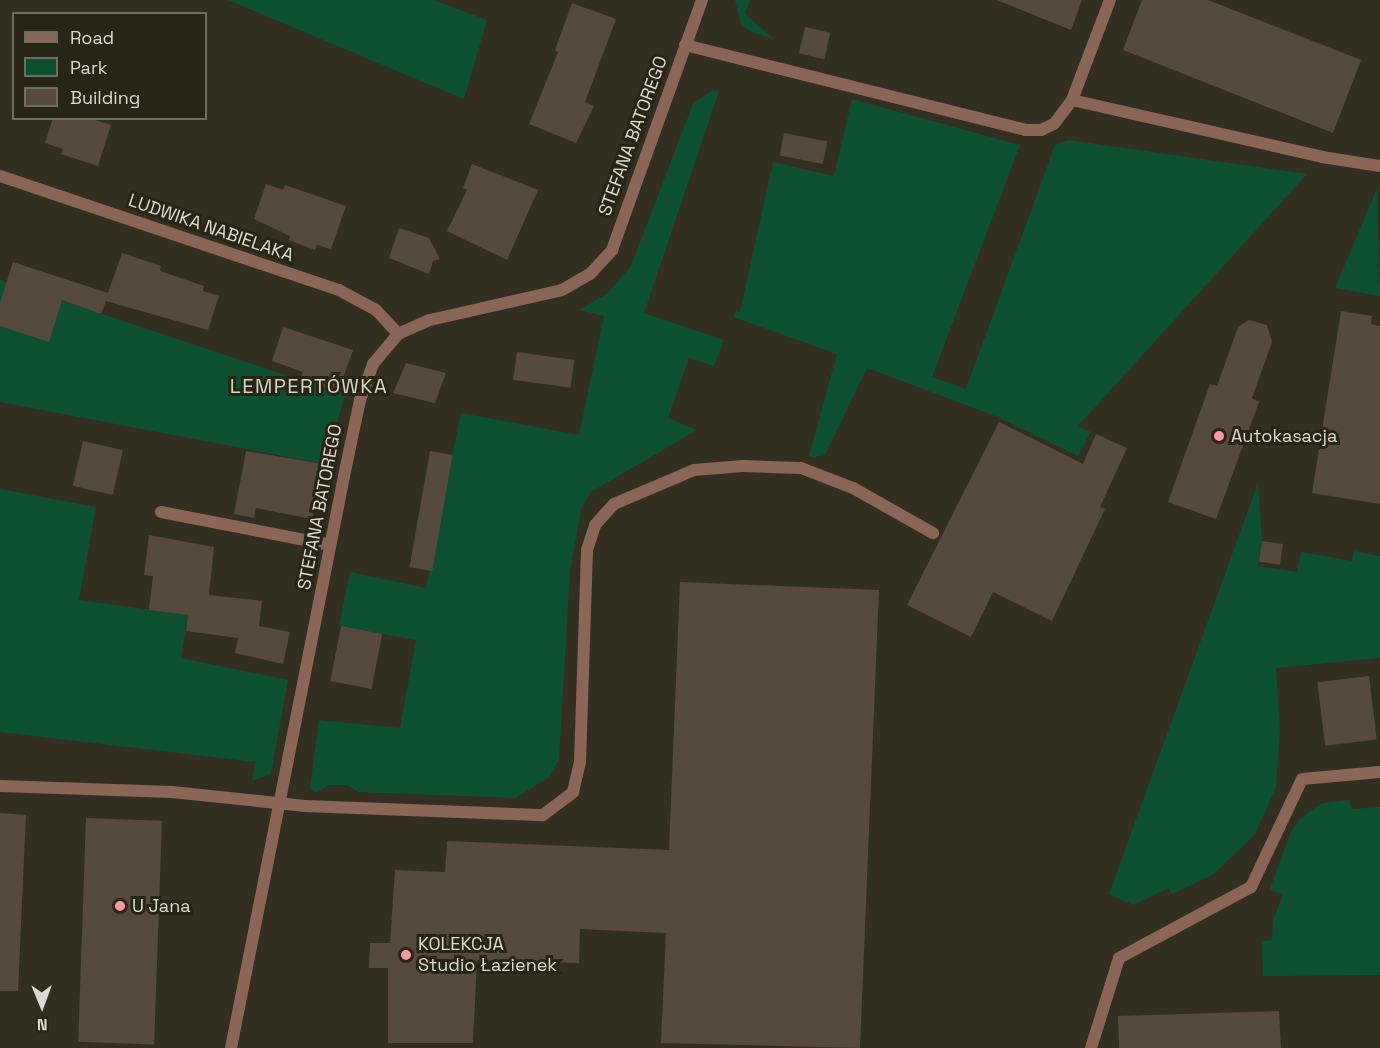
<!DOCTYPE html>
<html>
<head>
<meta charset="utf-8">
<style>
	body { margin:0 }
	#map { position:relative; width:1380px; height:1048px; overflow:hidden; background:#322f20; font-family:"Space Grotesk",sans-serif }
	div>[style] { position:absolute }
	.green>* { inset:0; background:#0d502f }
	.building>* { inset:0; background:#554a3d; transform-origin:0 0 }
	.service>* { height:12px; margin:-6px; padding:0 6px; transform-origin:6px; border-radius:6px; background:#8b6555 }
	.minor>* { height:12px; margin:-6px; padding:0 6px; transform-origin:6px; border-radius:6px; background:#8b6555 }
	.tertiary>* { height:12px; margin:-6px; padding:0 6px; transform-origin:6px; border-radius:6px; background:#8b6555 }
	.dots>* { width:16px; height:16px; translate:-50% -50%; box-sizing:border-box; border:3px solid #282516; border-radius:50% }
	span { translate:-50% -50%; white-space:nowrap; text-align:center; line-height:1.15; -webkit-text-stroke:6px #282516; paint-order:stroke }
	.street-label { font-size:18px; color:#dddbd1 }
	.poi-label { font-size:18px; color:#dddbd1 }
	.left { translate:0 -50%; text-align:left }
	.neighbourhood-label { font-size:20px; color:#d9d6c2; letter-spacing:1.5px }
	.legend { position:absolute; left:12px; top:12px; width:195px; height:108px; box-sizing:border-box; background:#282516; border:2px solid #706e61; margin:0; padding:8px 10px; list-style:none; font-size:18px; color:#dddbd1 }
	.legend li { display:flex; align-items:center; gap:12px; height:30px }
	.legend b { width:30px; border:2px solid #706e61 }
	.north { position:absolute; left:12px; top:976px; width:60px; height:60px; -webkit-text-stroke:4px #282516; paint-order:stroke; rotate:179deg; font-size:16px; font-weight:700; line-height:24px; text-align:center; color:#dddbd1 }
	.north::after { content:''; display:block; margin:auto; width:21px; height:27px; background:#dddbd1; clip-path:polygon(50% 0,100% 100%,50% 72%,0 100%) }
</style>
</head>
<body>
<div id="map">
	<div class="green">
		<div style="clip-path:polygon(228px 0,434px 0,487px 20px,464px 99px)"></div>
		<div style="clip-path:polygon(735px 0,750px 0,745px 14px,774px 39px,752px 32px,741px 24px)"></div>
		<div style="clip-path:polygon(713px 90px,719px 91px,644px 313px,724px 340px,714px 366px,689px 358px,668px 418px,697px 430px,591px 492px,582px 506px,570px 571px,559px 760px,548px 778px,515px 798px,358px 792px,347px 785px,329px 785px,316px 793px,310px 788px,319px 720px,400px 728px,416px 640px,339px 626px,350px 572px,426px 588px,461px 413px,579px 435px,604px 316px,579px 310px,607px 294px,631px 266px,693px 104px)"></div>
		<div style="clip-path:polygon(852px 99px,1020px 145px,932px 377px,966px 389px,1055px 145px,1068px 140px,1307px 174px,1078px 426px,1091px 432px,1078px 456px,995px 416px,867px 368px,825px 455px,814px 457px,809px 456px,837px 354px,733px 317px,736px 311px,740px 312px,773px 162px,834px 176px)"></div>
		<div style="clip-path:polygon(1377px 185px,1380px 296px,1335px 288px,1376px 191px)"></div>
		<div style="clip-path:polygon(0 280px,345px 395px,325px 464px,0 402px)"></div>
		<div style="clip-path:polygon(1258px 483px,1262px 541px,1258px 566px,1297px 572px,1301px 552px,1352px 561px,1354px 551px,1380px 556px,1380px 658px,1276px 668px,1280px 729px,1276px 787px,1255px 834px,1214px 874px,1172px 894px,1169px 888px,1133px 905px,1109px 894px)"></div>
		<div style="clip-path:polygon(0 489px,96px 507px,79px 600px,188px 615px,181px 658px,288px 680px,271px 774px,252px 781px,255px 762px,0 732px)"></div>
		<div style="clip-path:polygon(1349px 800px,1352px 809px,1380px 807px,1380px 975px,1263px 976px,1262px 941px,1272px 940px,1273px 920px,1283px 895px,1270px 889px,1290px 834px,1299px 820px,1313px 809px,1323px 803px)"></div>
	</div>
	<div class="building">
		<div style="clip-path:polygon(997px 0,1082px 0,1071px 30px)"></div>
		<div style="clip-path:polygon(1142px 0,1208px 0,1361px 60px,1333px 133px,1123px 50px)"></div>
		<div style="clip-path:polygon(572px 3px,616px 19px,585px 102px,594px 106px,576px 143px,529px 124px,558px 52px,555px 50px)"></div>
		<div style="left:805px;top:27px;width:26px;height:27px;rotate:13deg"></div>
		<div style="clip-path:polygon(53px 118px,89px 118px,111px 125px,98px 166px,61px 154px,63px 149px,45px 143px)"></div>
		<div style="left:784px;top:133px;width:44px;height:23px;rotate:11deg"></div>
		<div style="clip-path:polygon(472px 164px,538px 190px,507px 260px,447px 231px,467px 190px,463px 188px)"></div>
		<div style="clip-path:polygon(266px 184px,283px 190px,285px 185px,346px 206px,331px 249px,317px 245px,315px 250px,289px 240px,290px 236px,254px 219px)"></div>
		<div style="clip-path:polygon(399px 228px,429px 238px,440px 259px,433px 261px,429px 274px,389px 258px)"></div>
		<div style="clip-path:polygon(122px 253px,161px 266px,160px 271px,204px 286px,203px 291px,219px 296px,208px 330px,106px 301px,101px 314px,62px 300px,49px 342px,0 326px,0 303px,13px 262px,108px 293px)"></div>
		<div style="clip-path:polygon(1341px 311px,1372px 316px,1371px 324px,1380px 326px,1380px 504px,1312px 493px)"></div>
		<div style="clip-path:polygon(1249px 320px,1267px 325px,1272px 342px,1252px 398px,1259px 402px,1216px 519px,1168px 502px,1210px 384px,1217px 386px,1238px 327px)"></div>
		<div style="clip-path:polygon(283px 327px,353px 350px,338px 392px,300px 380px,303px 372px,272px 361px)"></div>
		<div style="left:517px;top:352px;width:58px;height:28px;rotate:8deg"></div>
		<div style="clip-path:polygon(406px 363px,446px 373px,435px 403px,393px 393px)"></div>
		<div style="clip-path:polygon(999px 422px,1083px 464px,1096px 434px,1127px 448px,1100px 507px,1105px 509px,1052px 621px,993px 592px,971px 637px,907px 605px)"></div>
		<div style="left:83px;top:441px;width:41px;height:46px;rotate:13deg"></div>
		<div style="clip-path:polygon(246px 451px,323px 464px,312px 519px,256px 508px,254px 518px,234px 514px)"></div>
		<div style="left:430px;top:451px;width:23px;height:118px;rotate:10deg"></div>
		<div style="clip-path:polygon(149px 535px,214px 547px,209px 595px,262px 601px,259px 626px,290px 632px,283px 664px,235px 653px,238px 638px,186px 631px,188px 615px,149px 610px,153px 576px,144px 575px)"></div>
		<div style="left:1262px;top:541px;width:21px;height:21px;rotate:8deg"></div>
		<div style="clip-path:polygon(680px 582px,879px 590px,860px 1048px,661px 1043px,666px 933px,580px 929px,579px 963px,477px 960px,473px 1043px,388px 1043px,388px 968px,369px 968px,370px 943px,390px 943px,395px 870px,445px 872px,447px 841px,669px 850px)"></div>
		<div style="left:341px;top:626px;width:42px;height:56px;rotate:11deg"></div>
		<div style="left:1369px;top:676px;width:64px;height:52px;rotate:83deg"></div>
		<div style="clip-path:polygon(0 813px,26px 815px,18px 991px,0 991px)"></div>
		<div style="left:86px;top:818px;width:76px;height:224px;rotate:2deg"></div>
		<div style="clip-path:polygon(1279px 1011px,1281px 1048px,1119px 1048px,1118px 1016px)"></div>
	</div>
	<div class="service">
		<div style="left:685px;top:45px;width:350px;rotate:14deg"></div>
		<div style="left:1025px;top:130px;width:16px"></div>
		<div style="left:1041px;top:130px;width:14px;rotate:-25deg"></div>
		<div style="left:1054px;top:124px;width:30px;rotate:-53deg"></div>
		<div style="left:1072px;top:100px;width:256px;rotate:12.8deg"></div>
		<div style="left:1072px;top:100px;width:107px;rotate:-69.2deg"></div>
		<div style="left:161px;top:512px;width:172px;rotate:11deg"></div>
		<div style="left:0;top:786px;width:172px;rotate:2deg"></div>
		<div style="left:172px;top:792px;width:134px;rotate:6deg"></div>
		<div style="left:305px;top:806px;width:238px;rotate:2.2deg"></div>
		<div style="left:543px;top:815px;width:38px;rotate:-37deg"></div>
		<div style="left:573px;top:792px;width:31px;rotate:-77deg"></div>
		<div style="left:580px;top:762px;width:212px;rotate:-88.1deg"></div>
		<div style="left:587px;top:550px;width:26px;rotate:-72deg"></div>
		<div style="left:595px;top:525px;width:28px;rotate:-48deg"></div>
		<div style="left:614px;top:504px;width:87px;rotate:-23deg"></div>
		<div style="left:694px;top:470px;width:49px;rotate:-4.7deg"></div>
		<div style="left:743px;top:466px;width:58px;rotate:2deg"></div>
		<div style="left:801px;top:468px;width:56px;rotate:21deg"></div>
		<div style="left:853px;top:488px;width:92px;rotate:29.4deg"></div>
		<div style="left:1091px;top:1048px;width:94px;rotate:-72.7deg"></div>
		<div style="left:1119px;top:958px;width:150px;rotate:-28.3deg"></div>
		<div style="left:1251px;top:887px;width:119px;rotate:-64.7deg"></div>
		<div style="left:1302px;top:779px;width:78px;rotate:-5.1deg"></div>
	</div>
	<div class="minor">
		<div style="left:1322px;top:157px;width:59px;rotate:8.8deg"></div>
		<div style="left:0;top:176px;width:358px;rotate:18.6deg"></div>
		<div style="left:339px;top:290px;width:42px;rotate:28.4deg"></div>
		<div style="left:376px;top:310px;width:33px;rotate:47deg"></div>
	</div>
	<div class="tertiary">
		<div style="left:231px;top:1048px;width:583px;rotate:-78.82deg"></div>
		<div style="left:344px;top:476px;width:78px;rotate:-78.1deg"></div>
		<div style="left:360px;top:400px;width:38px;rotate:-70deg"></div>
		<div style="left:373px;top:364px;width:39px;rotate:-50deg"></div>
		<div style="left:398px;top:334px;width:35px;rotate:-24deg"></div>
		<div style="left:430px;top:320px;width:135px;rotate:-12.8deg"></div>
		<div style="left:562px;top:290px;width:32px;rotate:-30deg"></div>
		<div style="left:590px;top:274px;width:33px;rotate:-47deg"></div>
		<div style="left:612px;top:250px;width:266px;rotate:-70.2deg"></div>
	</div>
	<div class="dots">
		<div style="left:1219px;top:436px;background:#f49aa0"></div>
		<div style="left:120px;top:906px;background:#f49aa0"></div>
		<div style="left:406px;top:955px;background:#f49aa0"></div>
	</div>
	<div class="street-label">
		<span style="left:633px;top:136px;rotate:-70deg">STEFANA BATOREGO</span>
		<span style="left:211px;top:228px;rotate:19deg">LUDWIKA NABIELAKA</span>
		<span style="left:320px;top:507px;rotate:-79deg">STEFANA BATOREGO</span>
	</div>
	<div class="poi-label">
		<span class="left" style="left:1231px;top:436px">Autokasacja</span>
		<span class="left" style="left:132px;top:906px">U Jana</span>
		<span class="left" style="left:418px;top:955px">KOLEKCJA<br>Studio Łazienek</span>
	</div>
	<div class="neighbourhood-label">
		<span style="left:309px;top:386px">LEMPERTÓWKA</span>
	</div>
	<ul class="legend">
	<li><b style="height:8px;background:#8b6555"></b>Road</li>
	<li><b style="height:16px;background:#0d502f"></b>Park</li>
	<li><b style="height:16px;background:#554a3d"></b>Building</li>
	</ul>
	<div class="north">N</div>
</div>
</body>
</html>
